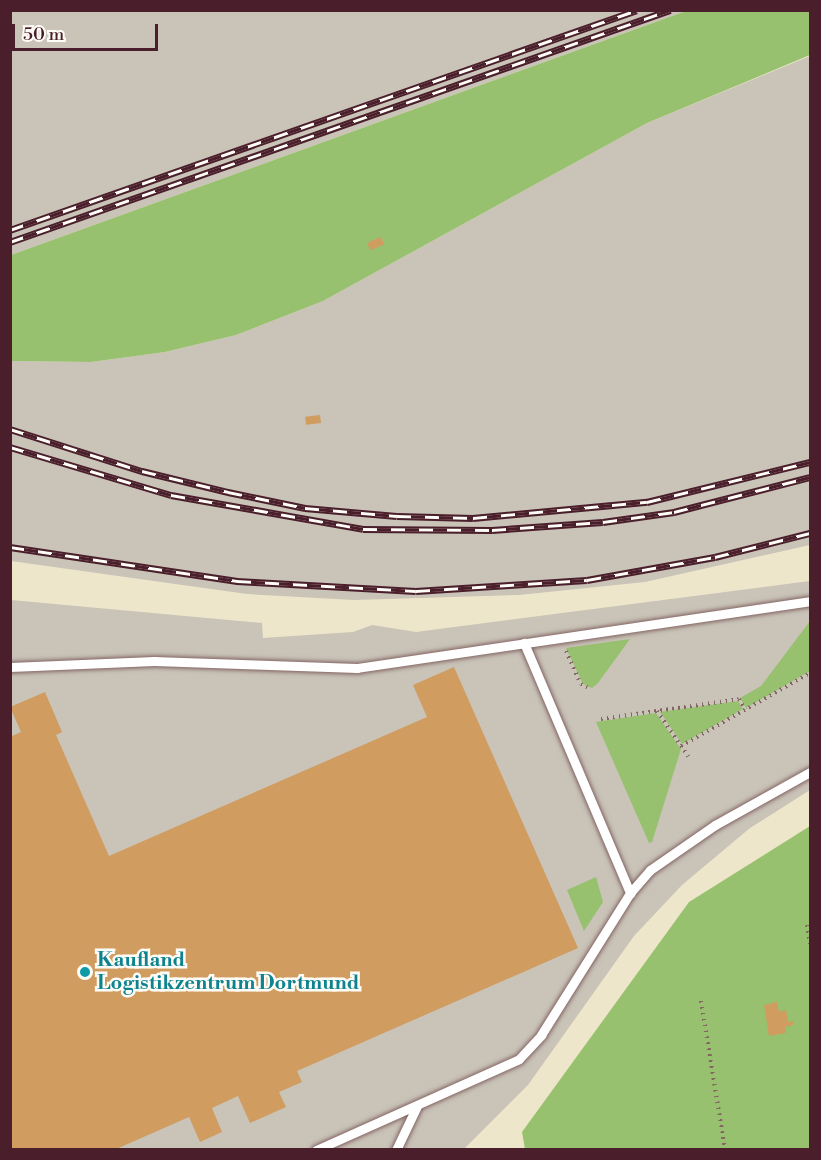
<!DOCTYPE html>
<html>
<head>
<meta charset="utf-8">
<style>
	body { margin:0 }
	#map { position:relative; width:821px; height:1160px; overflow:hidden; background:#eee6ca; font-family:"Libre Bodoni",serif }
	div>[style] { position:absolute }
	.industrial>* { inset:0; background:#c9c3b8 }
	.green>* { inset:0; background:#97c16e }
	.building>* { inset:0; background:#d09c5f; transform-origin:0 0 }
	.path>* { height:4px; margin-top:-2px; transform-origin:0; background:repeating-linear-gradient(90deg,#836563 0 1.5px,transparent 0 6px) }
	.roads { filter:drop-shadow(0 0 2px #836563) drop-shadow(0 0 2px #836563) }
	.lane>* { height:9px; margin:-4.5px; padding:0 4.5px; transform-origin:4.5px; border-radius:4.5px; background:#fff }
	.rail>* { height:7px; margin-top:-3.5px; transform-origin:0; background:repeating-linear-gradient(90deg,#fdfcf7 0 14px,#4a1f2b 0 28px); box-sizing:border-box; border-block:2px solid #4a1f2b }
	.dots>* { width:16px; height:16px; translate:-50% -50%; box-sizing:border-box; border:3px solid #fdfcf7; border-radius:50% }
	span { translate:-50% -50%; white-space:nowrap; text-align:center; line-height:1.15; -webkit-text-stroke:5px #fdfcf7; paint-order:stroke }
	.culture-label { font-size:20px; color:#0d838f; font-weight:700 }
	.left { translate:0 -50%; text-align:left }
	.frame { position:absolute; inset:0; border:12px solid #4a1f2b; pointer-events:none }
	.scale { position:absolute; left:12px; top:24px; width:146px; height:27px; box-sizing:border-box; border:3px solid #4a1f2b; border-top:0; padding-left:8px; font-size:18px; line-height:21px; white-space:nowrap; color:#4a1f2b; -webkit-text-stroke:4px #fdfcf7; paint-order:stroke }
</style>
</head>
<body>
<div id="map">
	<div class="industrial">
		<div style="clip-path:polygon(10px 11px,686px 11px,11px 255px)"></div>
		<div style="clip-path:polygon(810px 56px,810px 545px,645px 582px,519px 595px,354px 600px,247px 594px,11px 561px,11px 361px,91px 362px,165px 352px,236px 335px,323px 301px,647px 123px)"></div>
		<div style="clip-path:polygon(810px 581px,810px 790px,750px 828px,682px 885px,634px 936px,528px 1085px,464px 1149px,11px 1150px,11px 600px,262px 623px,263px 638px,353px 632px,372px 625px,416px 632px)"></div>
	</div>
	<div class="green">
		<div style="clip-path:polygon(686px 11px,810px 11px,810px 55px,647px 123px,323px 301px,236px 335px,165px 352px,91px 362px,11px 361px,11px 255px)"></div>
		<div style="clip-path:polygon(810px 621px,810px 671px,746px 708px,740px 698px,761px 686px)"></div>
		<div style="clip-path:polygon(630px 639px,598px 683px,592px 688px,583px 684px,566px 648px)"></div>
		<div style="clip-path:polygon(738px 701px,743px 709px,682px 744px,660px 712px)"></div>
		<div style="clip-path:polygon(656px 713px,681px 749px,652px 842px,649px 843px,596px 722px)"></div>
		<div style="clip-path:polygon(810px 826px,810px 1149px,525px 1149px,522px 1132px,689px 902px)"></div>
		<div style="clip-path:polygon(596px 877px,603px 902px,584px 931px,567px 890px)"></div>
	</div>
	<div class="building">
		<div style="left:381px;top:237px;width:8px;height:15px;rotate:67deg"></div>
		<div style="left:320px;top:415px;width:8px;height:15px;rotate:83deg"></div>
		<div style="clip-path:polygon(454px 667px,578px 948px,297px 1071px,302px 1082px,279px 1092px,286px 1107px,250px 1123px,238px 1096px,212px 1108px,222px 1132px,200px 1142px,189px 1117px,114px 1150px,10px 1150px,10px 737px,21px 732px,10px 707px,45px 692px,62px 732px,56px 735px,109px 856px,427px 717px,413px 685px)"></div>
		<div style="clip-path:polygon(777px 1002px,779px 1012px,786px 1010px,788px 1022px,793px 1021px,793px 1025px,785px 1027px,786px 1033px,769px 1036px,764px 1005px)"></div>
	</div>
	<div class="path">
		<div style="left:566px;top:651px;width:36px;rotate:66deg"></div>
		<div style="left:581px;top:684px;width:7px;rotate:27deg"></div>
		<div style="left:657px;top:711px;width:55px;rotate:55.4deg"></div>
		<div style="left:601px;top:719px;width:139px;rotate:-8.2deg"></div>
		<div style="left:739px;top:699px;width:12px;rotate:59deg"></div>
		<div style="left:681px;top:746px;width:148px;rotate:-29.5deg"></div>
		<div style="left:807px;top:925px;width:19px;rotate:81deg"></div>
		<div style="left:701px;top:1001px;width:151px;rotate:80.8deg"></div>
	</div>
	<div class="roads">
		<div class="lane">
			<div style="left:524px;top:643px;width:272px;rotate:67deg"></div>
			<div style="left:10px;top:667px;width:144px;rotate:-2.4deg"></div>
			<div style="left:154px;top:661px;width:203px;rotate:2deg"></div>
			<div style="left:357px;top:668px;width:458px;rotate:-8.4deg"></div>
			<div style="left:316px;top:1150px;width:222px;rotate:-24.1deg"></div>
			<div style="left:519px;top:1059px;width:33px;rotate:-47deg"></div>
			<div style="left:541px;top:1035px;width:168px;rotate:-57.9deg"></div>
			<div style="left:630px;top:893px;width:30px;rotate:-49deg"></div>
			<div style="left:650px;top:870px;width:79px;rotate:-34.7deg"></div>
			<div style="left:715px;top:825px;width:109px;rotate:-29.2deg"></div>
			<div style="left:396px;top:1150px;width:49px;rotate:-64.5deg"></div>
		</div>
	</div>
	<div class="rail">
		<div style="left:10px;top:230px;width:664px;rotate:-19.33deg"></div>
		<div style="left:10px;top:242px;width:700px;rotate:-19.37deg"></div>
		<div style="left:10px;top:429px;width:139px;rotate:17.7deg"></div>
		<div style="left:142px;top:471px;width:89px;rotate:13.7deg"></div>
		<div style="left:228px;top:492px;width:79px;rotate:11.7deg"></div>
		<div style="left:305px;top:508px;width:92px;rotate:5deg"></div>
		<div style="left:397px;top:516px;width:76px;rotate:1.5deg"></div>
		<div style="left:473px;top:518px;width:175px;rotate:-5.3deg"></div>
		<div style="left:647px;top:502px;width:168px;rotate:-13.8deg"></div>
		<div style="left:10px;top:447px;width:168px;rotate:16.6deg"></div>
		<div style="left:171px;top:495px;width:195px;rotate:10deg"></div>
		<div style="left:363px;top:529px;width:129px;rotate:0.4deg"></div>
		<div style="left:492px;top:530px;width:111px;rotate:-4.1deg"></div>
		<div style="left:603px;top:522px;width:72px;rotate:-8deg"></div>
		<div style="left:674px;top:512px;width:140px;rotate:-14.4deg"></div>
		<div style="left:10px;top:547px;width:230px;rotate:8.5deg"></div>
		<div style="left:237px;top:581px;width:179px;rotate:3.2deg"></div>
		<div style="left:416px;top:591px;width:171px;rotate:-3.7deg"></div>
		<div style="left:587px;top:580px;width:130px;rotate:-10.2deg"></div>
		<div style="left:715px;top:557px;width:98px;rotate:-14.2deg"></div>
	</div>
	<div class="dots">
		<div style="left:85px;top:972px;background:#0f9aa8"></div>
	</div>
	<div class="culture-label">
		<span class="left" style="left:97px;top:972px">Kaufland<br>Logistikzentrum Dortmund</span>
	</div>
	<div class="frame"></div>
	<div class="scale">50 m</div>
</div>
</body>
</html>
